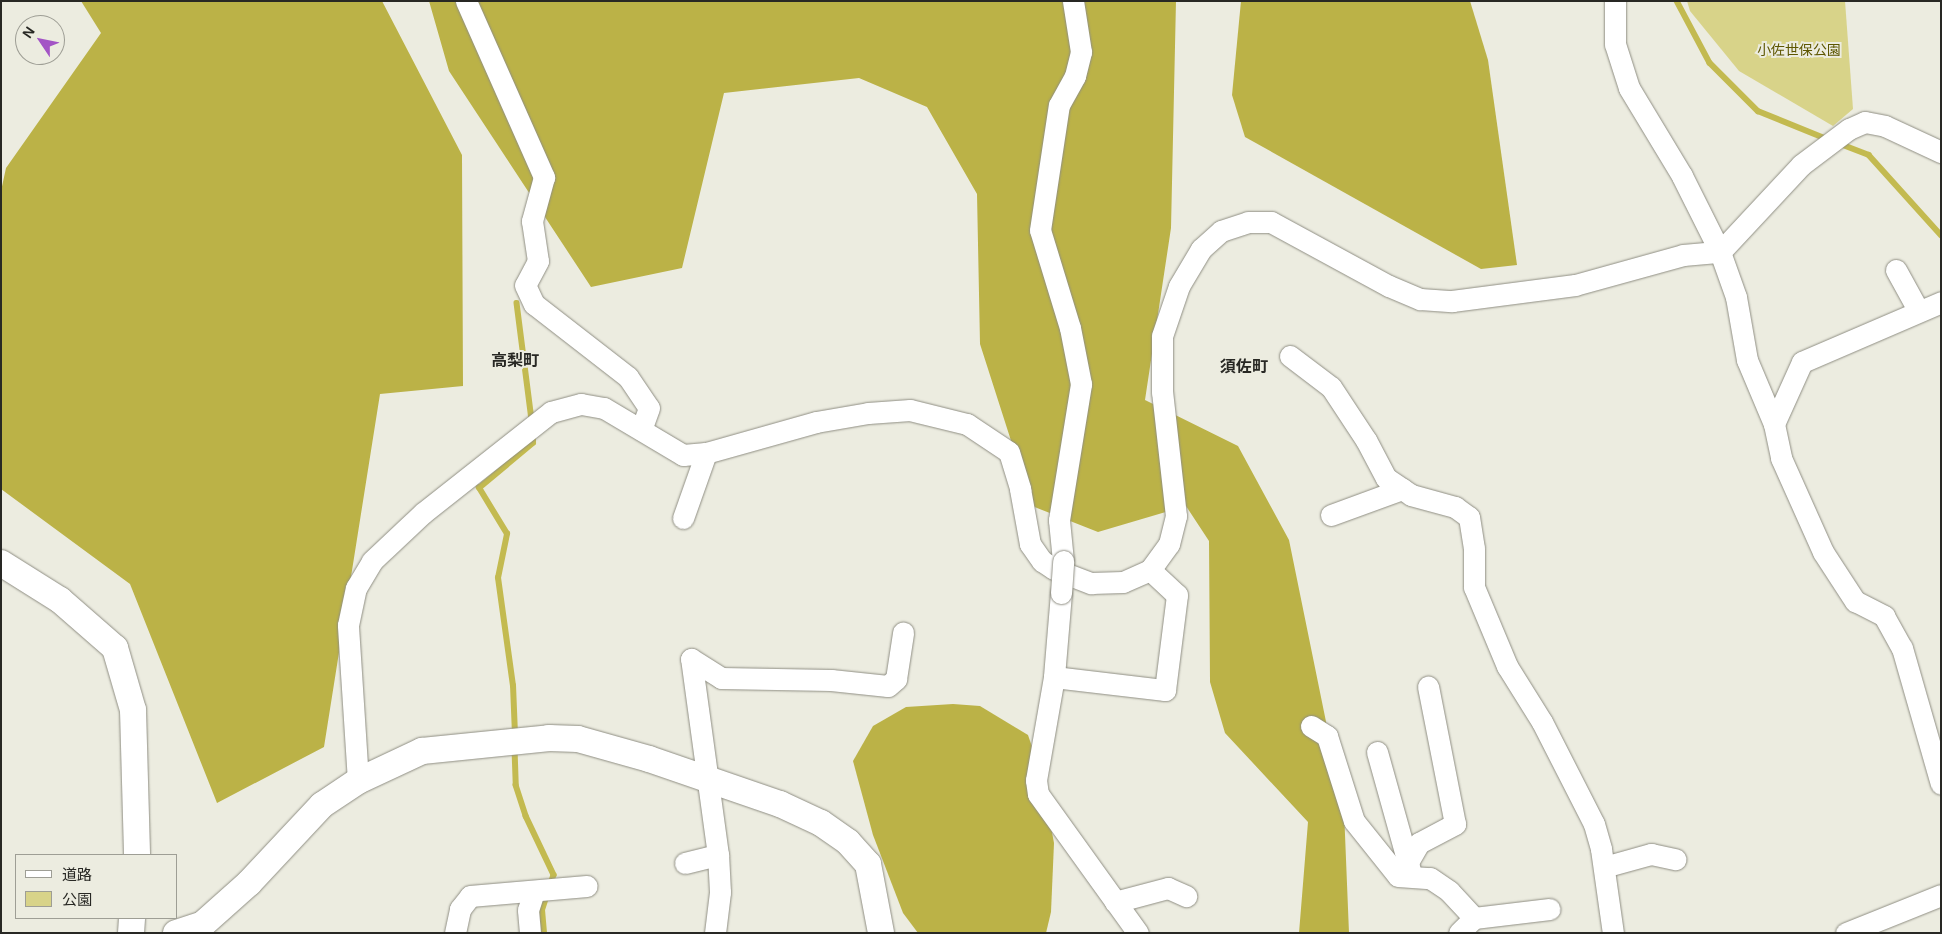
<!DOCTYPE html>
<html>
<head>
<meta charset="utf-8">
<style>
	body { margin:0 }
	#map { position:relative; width:1942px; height:934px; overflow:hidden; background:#ecece0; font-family:Arial,"Noto Sans JP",sans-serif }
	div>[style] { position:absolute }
	.green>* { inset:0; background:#d8d389 }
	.forest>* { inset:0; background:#bbb247 }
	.stream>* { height:5.5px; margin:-2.75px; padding:0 2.75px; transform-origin:2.75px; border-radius:2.75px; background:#c3ba50 }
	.roads { filter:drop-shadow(0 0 1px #8f8e83) drop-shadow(0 0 1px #8f8e83) }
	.minor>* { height:21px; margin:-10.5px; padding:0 10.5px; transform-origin:10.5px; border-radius:10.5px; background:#fff }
	.tertiary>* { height:26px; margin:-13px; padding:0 13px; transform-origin:13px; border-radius:13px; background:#fff }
	.bridges { filter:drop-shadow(0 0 1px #8f8e83) drop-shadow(0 0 1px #8f8e83) }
	.minor-bridge>* { height:21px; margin:-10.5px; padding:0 10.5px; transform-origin:10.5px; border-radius:10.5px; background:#fff }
	span { translate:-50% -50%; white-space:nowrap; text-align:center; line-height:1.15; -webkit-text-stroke:4px #ecece0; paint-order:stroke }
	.park-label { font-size:14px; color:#5d5600 }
	.quarter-label { font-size:16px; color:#282824; font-weight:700 }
	.frame { position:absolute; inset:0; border:2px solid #282824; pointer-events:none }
	.legend { position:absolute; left:15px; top:854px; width:162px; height:65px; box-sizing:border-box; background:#ecece0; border:1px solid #9e9e95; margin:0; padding:6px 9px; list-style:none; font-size:15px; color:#282824 }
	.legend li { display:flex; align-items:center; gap:10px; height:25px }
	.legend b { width:25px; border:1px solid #9e9e95 }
	.north { position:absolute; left:15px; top:15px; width:50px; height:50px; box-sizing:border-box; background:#ecece0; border:1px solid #9e9e95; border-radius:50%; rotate:304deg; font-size:14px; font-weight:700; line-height:20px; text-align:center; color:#282824 }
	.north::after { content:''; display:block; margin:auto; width:18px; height:22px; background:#a354c5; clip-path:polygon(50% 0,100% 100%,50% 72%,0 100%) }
</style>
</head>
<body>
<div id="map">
	<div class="green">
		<div style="clip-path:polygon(1687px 1px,1845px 1px,1853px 109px,1833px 126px,1739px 71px,1690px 11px)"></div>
	</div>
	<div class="forest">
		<div style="clip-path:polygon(81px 1px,382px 1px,462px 155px,463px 386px,380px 394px,324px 747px,217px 803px,130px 584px,1px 489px,1px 191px,6px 168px,101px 33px)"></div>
		<div style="clip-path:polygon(429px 1px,1176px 1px,1171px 228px,1145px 400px,1238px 446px,1289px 540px,1344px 810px,1349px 933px,1299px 933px,1308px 822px,1225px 733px,1210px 682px,1209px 541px,1186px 506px,1098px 532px,1032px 506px,980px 344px,977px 194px,927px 107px,859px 78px,724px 93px,682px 268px,591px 287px,449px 71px)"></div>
		<div style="clip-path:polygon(1241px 1px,1470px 1px,1488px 60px,1517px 265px,1481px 269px,1245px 137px,1232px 95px)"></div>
		<div style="clip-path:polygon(953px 704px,980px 706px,1028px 735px,1041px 773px,1054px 843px,1051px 912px,1046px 933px,918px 933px,903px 913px,873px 835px,853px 761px,873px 726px,906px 707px)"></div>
	</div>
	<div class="stream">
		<div style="left:1677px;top:1px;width:70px;rotate:62deg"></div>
		<div style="left:1710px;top:63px;width:68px;rotate:45deg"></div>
		<div style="left:1758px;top:111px;width:74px;rotate:22.1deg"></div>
		<div style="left:1838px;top:143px;width:33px;rotate:21deg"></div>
		<div style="left:1869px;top:155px;width:108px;rotate:48deg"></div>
		<div style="left:517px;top:303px;width:118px;rotate:82.7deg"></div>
		<div style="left:515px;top:735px;width:49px;rotate:-92.3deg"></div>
		<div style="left:513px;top:686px;width:109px;rotate:-97.9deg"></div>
		<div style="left:498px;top:578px;width:45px;rotate:-78.4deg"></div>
		<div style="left:507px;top:534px;width:54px;rotate:-121.3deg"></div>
		<div style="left:479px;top:488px;width:70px;rotate:-39.8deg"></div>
		<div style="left:533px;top:443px;width:9px;rotate:-90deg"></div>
		<div style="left:515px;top:749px;width:36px;rotate:88deg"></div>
		<div style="left:516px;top:785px;width:33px;rotate:72deg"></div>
		<div style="left:526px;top:816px;width:65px;rotate:64.6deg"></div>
		<div style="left:554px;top:875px;width:9px;rotate:108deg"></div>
		<div style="left:544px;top:933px;width:23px;rotate:-95deg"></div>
		<div style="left:542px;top:910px;width:16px;rotate:-72deg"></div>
	</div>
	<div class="roads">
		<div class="minor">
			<div style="left:466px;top:1px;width:193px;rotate:66.1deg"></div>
			<div style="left:544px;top:177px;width:46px;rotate:105.3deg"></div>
			<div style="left:532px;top:221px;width:40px;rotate:81.5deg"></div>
			<div style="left:538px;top:261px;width:27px;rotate:118deg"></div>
			<div style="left:525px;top:285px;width:21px;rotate:65deg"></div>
			<div style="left:534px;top:304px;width:119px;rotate:37.8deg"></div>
			<div style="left:628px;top:377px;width:37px;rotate:56deg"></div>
			<div style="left:649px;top:408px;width:23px;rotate:110deg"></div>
			<div style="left:1615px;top:1px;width:43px;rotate:90deg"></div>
			<div style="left:1615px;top:44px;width:46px;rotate:72.3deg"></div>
			<div style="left:1629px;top:88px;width:103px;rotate:58.9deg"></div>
			<div style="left:1682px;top:176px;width:85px;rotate:63.4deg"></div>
			<div style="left:1720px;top:252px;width:48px;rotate:70.4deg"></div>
			<div style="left:1736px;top:297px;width:64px;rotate:80.1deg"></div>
			<div style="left:1747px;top:360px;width:69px;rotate:67.1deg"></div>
			<div style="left:1774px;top:424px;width:35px;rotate:78deg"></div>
			<div style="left:1781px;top:458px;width:103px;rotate:65.9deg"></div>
			<div style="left:1823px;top:552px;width:59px;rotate:56.9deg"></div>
			<div style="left:1855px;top:601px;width:33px;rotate:27deg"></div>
			<div style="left:1884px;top:616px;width:37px;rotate:61deg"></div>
			<div style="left:1902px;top:648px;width:141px;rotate:74deg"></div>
			<div style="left:1896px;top:270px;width:46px;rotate:61.2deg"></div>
			<div style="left:1290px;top:356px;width:51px;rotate:37.1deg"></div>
			<div style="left:1331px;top:387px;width:64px;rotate:56.6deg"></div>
			<div style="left:1366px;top:440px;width:43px;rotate:62.2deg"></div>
			<div style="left:1386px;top:478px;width:30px;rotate:34deg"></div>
			<div style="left:1411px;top:495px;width:46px;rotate:15.3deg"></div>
			<div style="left:1455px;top:507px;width:17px;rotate:36deg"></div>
			<div style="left:1469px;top:517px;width:31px;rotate:81deg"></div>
			<div style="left:1474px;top:548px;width:39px;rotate:90deg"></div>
			<div style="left:1474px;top:587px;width:86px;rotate:67.3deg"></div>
			<div style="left:1507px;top:666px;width:66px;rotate:58deg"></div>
			<div style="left:1542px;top:722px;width:114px;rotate:63deg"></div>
			<div style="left:1594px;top:824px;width:26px;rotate:74deg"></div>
			<div style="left:1601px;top:849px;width:85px;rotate:81.9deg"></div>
			<div style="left:1774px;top:424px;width:68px;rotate:-65.7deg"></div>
			<div style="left:1802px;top:362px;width:151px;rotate:-23.3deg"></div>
			<div style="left:1331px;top:515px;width:76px;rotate:-20.1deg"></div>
			<div style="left:683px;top:518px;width:69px;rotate:-70.5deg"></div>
			<div style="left:1063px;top:561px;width:41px;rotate:-95.6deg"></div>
			<div style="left:1059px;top:520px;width:138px;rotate:-80.8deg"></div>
			<div style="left:1081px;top:384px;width:57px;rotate:-101.1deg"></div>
			<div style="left:1070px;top:328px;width:102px;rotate:-107deg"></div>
			<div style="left:1040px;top:230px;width:126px;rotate:-81.4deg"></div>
			<div style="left:1059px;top:105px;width:33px;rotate:-61deg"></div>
			<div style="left:1075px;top:76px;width:25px;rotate:-76deg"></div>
			<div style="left:1081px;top:52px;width:52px;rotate:-98.9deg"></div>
			<div style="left:1061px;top:593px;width:84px;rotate:94.8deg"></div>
			<div style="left:1054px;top:677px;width:105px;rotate:99.9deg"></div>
			<div style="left:1036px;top:780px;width:14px;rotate:82deg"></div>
			<div style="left:1038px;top:794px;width:171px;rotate:54.3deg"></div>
			<div style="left:1054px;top:677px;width:112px;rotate:6.7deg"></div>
			<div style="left:1165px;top:690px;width:96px;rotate:-82.8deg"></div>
			<div style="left:1177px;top:595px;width:37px;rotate:-137deg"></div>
			<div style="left:1311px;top:726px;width:19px;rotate:32deg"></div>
			<div style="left:1327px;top:736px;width:89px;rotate:72.4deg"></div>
			<div style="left:1354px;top:821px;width:70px;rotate:51.3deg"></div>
			<div style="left:1398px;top:876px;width:32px;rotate:4deg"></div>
			<div style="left:1430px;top:878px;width:23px;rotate:34deg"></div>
			<div style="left:1449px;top:891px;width:37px;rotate:47deg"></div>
			<div style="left:1377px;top:752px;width:123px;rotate:74.4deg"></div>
			<div style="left:358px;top:781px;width:156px;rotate:-93.7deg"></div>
			<div style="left:348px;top:625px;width:38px;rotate:-78deg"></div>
			<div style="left:356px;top:588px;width:31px;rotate:-59deg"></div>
			<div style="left:372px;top:561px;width:70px;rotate:-43.3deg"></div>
			<div style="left:423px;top:513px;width:163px;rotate:-38.3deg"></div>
			<div style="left:551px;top:412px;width:31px;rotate:-15deg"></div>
			<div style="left:581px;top:404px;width:23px;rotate:10deg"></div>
			<div style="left:604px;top:408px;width:92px;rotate:30.7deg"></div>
			<div style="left:683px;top:455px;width:23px;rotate:-5deg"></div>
			<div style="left:706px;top:453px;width:114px;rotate:-15.7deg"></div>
			<div style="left:816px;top:422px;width:53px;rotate:-9.8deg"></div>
			<div style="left:868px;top:413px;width:42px;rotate:-4.1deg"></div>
			<div style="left:910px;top:410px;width:59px;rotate:13.8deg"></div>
			<div style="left:967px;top:424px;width:50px;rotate:33.7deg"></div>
			<div style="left:1009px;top:452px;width:39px;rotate:73deg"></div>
			<div style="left:1020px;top:489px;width:56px;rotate:79.7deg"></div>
			<div style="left:1030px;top:544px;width:21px;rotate:55deg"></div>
			<div style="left:1042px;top:561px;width:14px;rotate:34deg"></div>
			<div style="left:1054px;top:569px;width:40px;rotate:21deg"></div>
			<div style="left:1091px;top:583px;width:32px;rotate:-2deg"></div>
			<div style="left:1123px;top:582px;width:30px;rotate:-24deg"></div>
			<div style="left:1150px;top:570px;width:32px;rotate:-54deg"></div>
			<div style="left:1169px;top:544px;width:29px;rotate:-76deg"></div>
			<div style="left:1176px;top:516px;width:125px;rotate:-96.4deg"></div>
			<div style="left:1162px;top:392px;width:56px;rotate:-90deg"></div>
			<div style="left:1162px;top:336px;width:53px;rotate:-71.2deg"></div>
			<div style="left:1179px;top:286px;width:43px;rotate:-59.3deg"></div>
			<div style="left:1201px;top:249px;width:27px;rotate:-42deg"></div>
			<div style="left:1221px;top:231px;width:28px;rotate:-18deg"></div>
			<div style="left:1248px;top:222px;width:23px"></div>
			<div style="left:1271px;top:222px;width:134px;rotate:28.5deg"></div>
			<div style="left:1389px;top:286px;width:34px;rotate:23deg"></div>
			<div style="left:1420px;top:299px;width:32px;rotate:4deg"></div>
			<div style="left:1452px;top:301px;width:124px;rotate:-7.4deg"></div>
			<div style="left:1575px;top:285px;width:112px;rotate:-15.5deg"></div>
			<div style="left:1683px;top:255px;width:37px;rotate:-5deg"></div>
			<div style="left:1720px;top:252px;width:119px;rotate:-47deg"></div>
			<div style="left:1801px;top:165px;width:60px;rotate:-36.9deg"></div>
			<div style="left:1849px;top:129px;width:17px;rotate:-24deg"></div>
			<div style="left:1865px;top:122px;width:20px;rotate:11deg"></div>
			<div style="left:1885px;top:126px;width:62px;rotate:24.9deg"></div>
			<div style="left:1408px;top:862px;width:22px;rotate:-60deg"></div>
			<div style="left:1419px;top:843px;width:41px;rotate:-27.8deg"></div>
			<div style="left:1455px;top:824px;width:140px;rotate:-101.1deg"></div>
			<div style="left:685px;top:863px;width:34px;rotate:-14deg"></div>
			<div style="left:1604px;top:867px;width:49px;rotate:-15.5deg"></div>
			<div style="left:1651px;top:854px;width:25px;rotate:12deg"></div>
			<div style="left:1115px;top:902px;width:55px;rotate:-14.8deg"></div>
			<div style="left:1168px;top:888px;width:20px;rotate:24deg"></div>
			<div style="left:455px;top:933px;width:25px;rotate:-78deg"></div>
			<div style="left:460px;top:909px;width:16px;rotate:-52deg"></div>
			<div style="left:470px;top:896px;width:117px;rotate:-4.9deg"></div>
			<div style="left:530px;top:933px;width:23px;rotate:-95deg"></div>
			<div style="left:528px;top:910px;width:20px;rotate:-72deg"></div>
			<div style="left:715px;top:933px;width:41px;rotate:-83deg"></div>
			<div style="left:720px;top:892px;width:37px;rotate:-93deg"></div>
			<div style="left:718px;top:855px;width:198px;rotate:-97.8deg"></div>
			<div style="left:691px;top:659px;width:36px;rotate:32deg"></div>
			<div style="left:721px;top:678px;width:110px;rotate:1deg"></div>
			<div style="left:831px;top:680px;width:57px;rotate:6deg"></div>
			<div style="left:888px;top:686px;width:11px;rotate:-41deg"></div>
			<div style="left:896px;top:679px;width:47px;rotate:-81.3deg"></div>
			<div style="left:1459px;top:933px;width:21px;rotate:-45deg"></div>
			<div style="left:1474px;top:918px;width:76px;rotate:-6.8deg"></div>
			<div style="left:1846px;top:933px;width:102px;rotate:-21.8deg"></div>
		</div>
		<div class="tertiary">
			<div style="left:1px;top:563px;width:70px;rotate:32.1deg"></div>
			<div style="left:60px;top:600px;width:73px;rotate:41.1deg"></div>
			<div style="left:115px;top:648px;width:65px;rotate:73.8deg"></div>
			<div style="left:133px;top:710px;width:145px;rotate:88.4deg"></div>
			<div style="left:131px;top:933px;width:15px;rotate:-86deg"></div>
			<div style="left:176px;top:933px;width:28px;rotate:-18deg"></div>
			<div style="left:203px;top:924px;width:62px;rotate:-41.7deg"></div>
			<div style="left:249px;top:883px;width:107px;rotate:-46.9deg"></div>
			<div style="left:322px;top:805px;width:43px;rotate:-33.7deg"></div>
			<div style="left:358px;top:781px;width:71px;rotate:-25.1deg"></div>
			<div style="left:422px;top:751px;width:128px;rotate:-5.8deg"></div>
			<div style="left:549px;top:738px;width:29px;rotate:2deg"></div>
			<div style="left:578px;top:739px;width:74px;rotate:15.7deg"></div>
			<div style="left:649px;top:759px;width:139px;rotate:19deg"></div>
			<div style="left:780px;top:804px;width:45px;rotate:24.9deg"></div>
			<div style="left:821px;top:823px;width:33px;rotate:35deg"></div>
			<div style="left:848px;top:842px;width:30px;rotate:48deg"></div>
			<div style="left:868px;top:864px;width:70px;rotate:79.3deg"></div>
		</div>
	</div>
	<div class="bridges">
		<div class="minor-bridge">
			<div style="left:1061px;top:593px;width:32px;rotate:-86deg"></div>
		</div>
	</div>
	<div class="park-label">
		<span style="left:1799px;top:50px">小佐世保公園</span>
	</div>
	<div class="quarter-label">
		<span style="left:515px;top:361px">高梨町</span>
		<span style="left:1244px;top:367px">須佐町</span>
	</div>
	<div class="frame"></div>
	<ul class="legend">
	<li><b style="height:6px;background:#fff"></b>道路</li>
	<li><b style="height:14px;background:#d8d389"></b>公園</li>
	</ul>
	<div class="north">N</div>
</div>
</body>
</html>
